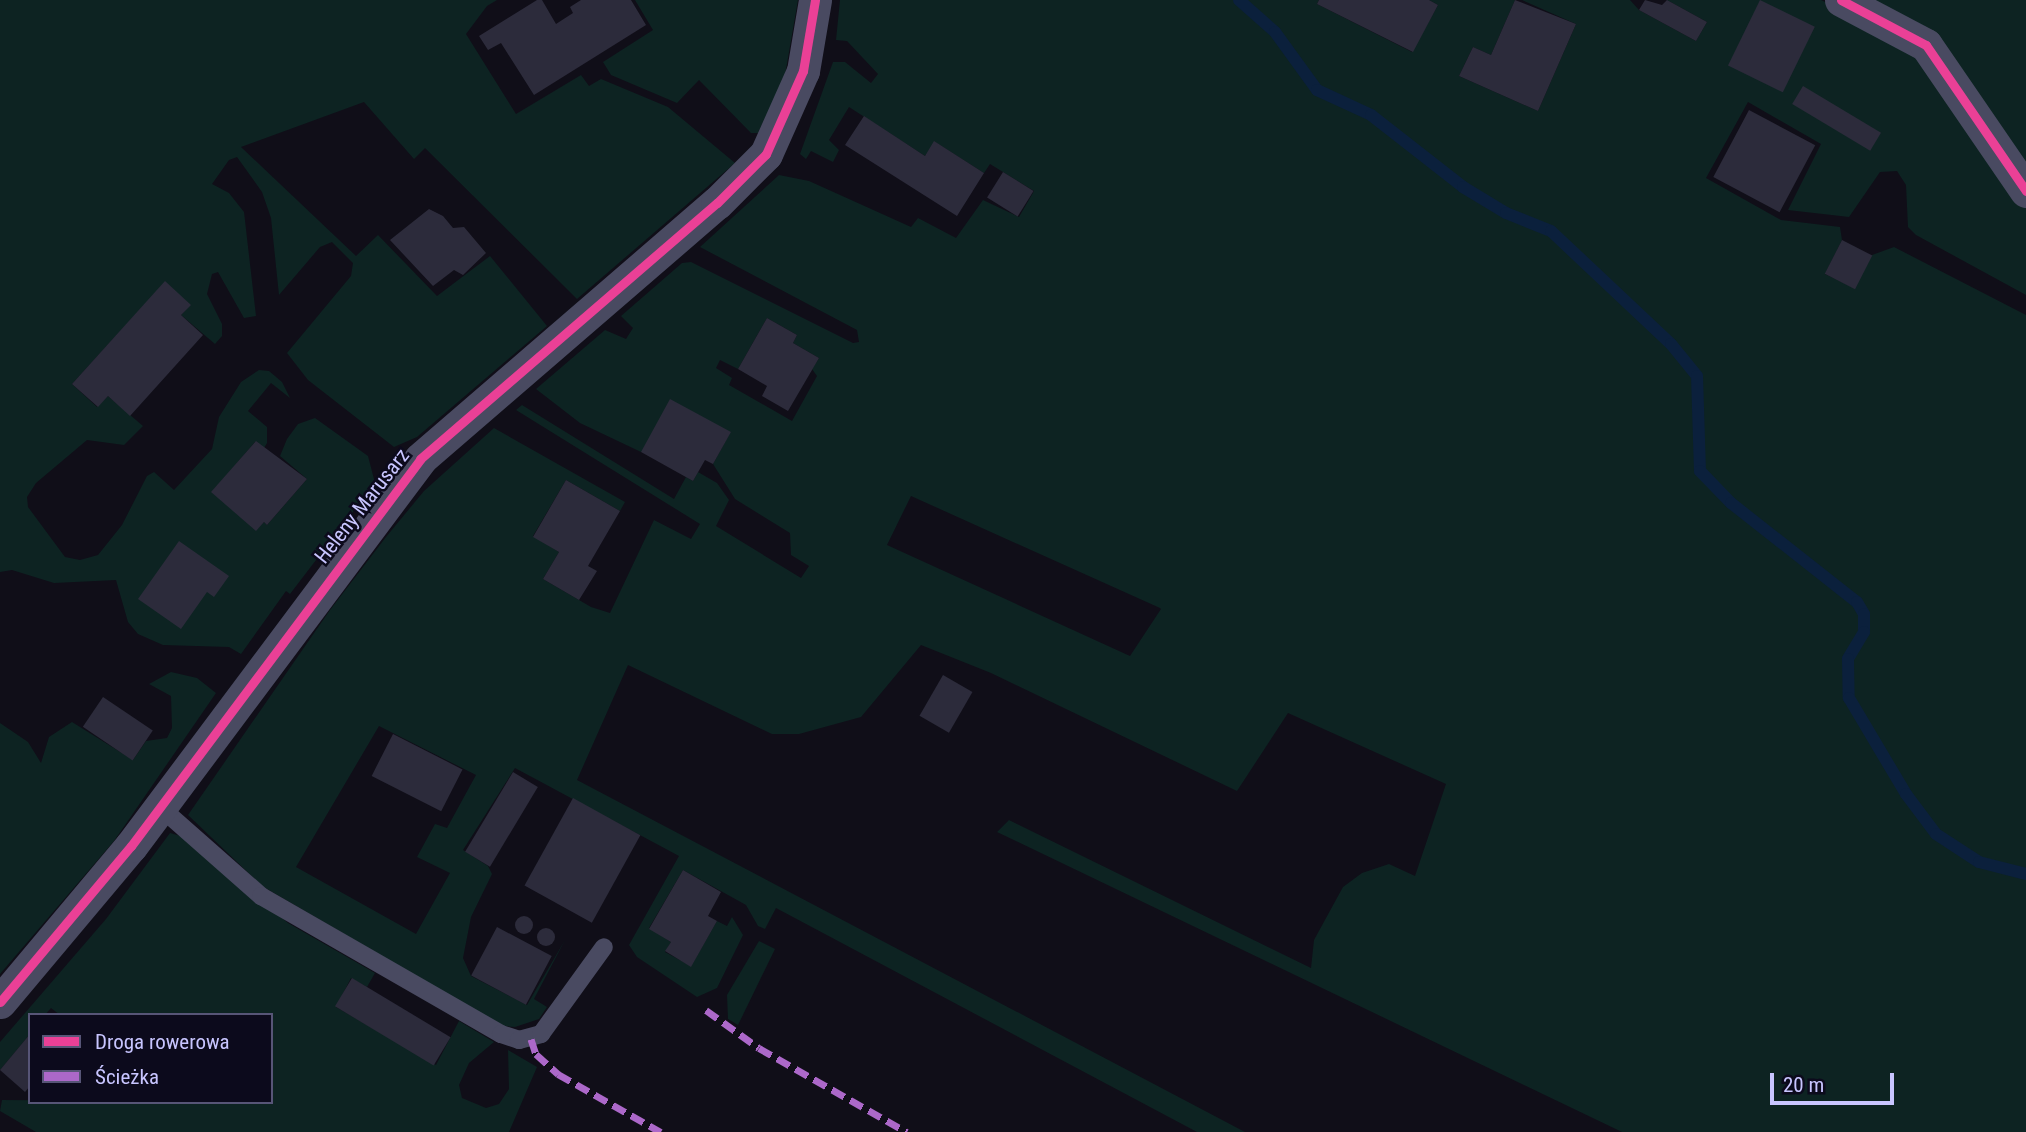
<!DOCTYPE html>
<html>
<head>
<meta charset="utf-8">
<style>
	body { margin:0 }
	#map { position:relative; width:2026px; height:1132px; overflow:hidden; background:#100e18; font-family:"Roboto Condensed",sans-serif }
	div>[style] { position:absolute }
	.green>* { inset:0; background:#0d2322 }
	.stream>* { height:12px; margin:-6px; padding:0 6px; transform-origin:6px; border-radius:6px; background:#0b203c }
	.building>* { inset:0; background:#2c2b3b; transform-origin:0 0 }
	.round { border-radius:50% }
	.service>* { height:18px; margin:-9px; padding:0 9px; transform-origin:9px; border-radius:9px; background:#494a61 }
	.minor>* { height:33px; margin:-16.5px; padding:0 16.5px; transform-origin:16.5px; border-radius:16.5px; background:#494a61 }
	.quiet>* { height:7px; margin-top:-3.5px; transform-origin:0; background:repeating-linear-gradient(90deg,#ac68c9 0 14px,transparent 0 21px) }
	.cycleway>* { height:9px; margin:-4.5px; padding:0 4.5px; transform-origin:4.5px; border-radius:4.5px; background:#ea4096 }
	span { translate:-50% -50%; white-space:nowrap; text-align:center; line-height:1.15; -webkit-text-stroke:5px #0c0a1c; paint-order:stroke }
	.street-label { font-size:21px; color:#c8c5ff }
	.legend { position:absolute; left:28px; top:1013px; width:245px; height:91px; box-sizing:border-box; background:#0c0a1c; border:2px solid #575577; margin:0; padding:9px 12px; list-style:none; font-size:21px; color:#c8c5ff }
	.legend li { display:flex; align-items:center; gap:14px; height:35px }
	.legend b { width:35px; border:2px solid #575577 }
	.scale { position:absolute; left:1770px; top:1073px; width:124px; height:32px; box-sizing:border-box; border:4px solid #c8c5ff; border-top:0; padding-left:9px; font-size:21px; line-height:24px; white-space:nowrap; color:#c8c5ff; -webkit-text-stroke:5px #0c0a1c; paint-order:stroke }
</style>
</head>
<body>
<div id="map">
	<div class="green">
		<div style="clip-path:polygon(0 0,497px 0,487px 6px,466px 34px,516px 114px,581px 75px,589px 86px,601px 79px,668px 107px,735px 163px,577px 299px,425px 148px,414px 159px,364px 102px,241px 147px,356px 256px,378px 235px,437px 296px,490px 256px,547px 326px,417px 437px,394px 447px,308px 380px,287px 353px,351px 276px,353px 263px,332px 242px,320px 247px,279px 295px,271px 218px,262px 192px,237px 157px,229px 160px,212px 184px,229px 193px,244px 212px,256px 316px,244px 318px,218px 272px,212px 274px,207px 294px,222px 324px,222px 336px,215px 344px,181px 315px,190px 305px,165px 282px,72px 384px,97px 407px,108px 396px,143px 426px,124px 445px,87px 440px,36px 483px,27px 497px,28px 507px,65px 557px,80px 560px,98px 555px,122px 525px,147px 476px,154px 472px,174px 490px,212px 449px,219px 417px,241px 382px,259px 370px,269px 371px,282px 382px,290px 398px,271px 383px,248px 411px,267px 427px,267px 443px,264px 448px,255px 442px,212px 492px,256px 530px,264px 522px,267px 525px,307px 479px,280px 456px,287px 439px,298px 424px,315px 418px,368px 456px,375px 483px,290px 594px,286px 591px,241px 654px,229px 647px,163px 645px,138px 634px,128px 622px,116px 580px,54px 583px,12px 570px,0 572px)"></div>
		<div style="clip-path:polygon(635px 0,798px 0,785px 75px,758px 133px,751px 133px,699px 80px,677px 103px,611px 75px,603px 62px,653px 30px)"></div>
		<div style="clip-path:polygon(evenodd,840px 0,1319px 0,1317px 4px,1412px 52px,1438px 5px,1429px 0,1515px 0,1491px 55px,1473px 47px,1459px 76px,1538px 111px,1576px 24px,1522px 0,1630px 0,1639px 10px,1696px 41px,1707px 22px,1667px 0,1821px 0,1911px 44px,2026px 207px,2026px 295px,1916px 235px,1908px 227px,1906px 185px,1897px 171px,1880px 172px,1849px 217px,1788px 210px,1821px 144px,1748px 102px,1706px 178px,1781px 220px,1840px 227px,1842px 240px,1825px 274px,1854px 288px,1872px 255px,1894px 247px,2026px 315px,2026px 1132px,1622px 1132px,997px 832px,1009px 820px,1311px 968px,1314px 940px,1343px 887px,1362px 873px,1389px 864px,1415px 876px,1446px 784px,1288px 713px,1237px 791px,991px 673px,921px 645px,861px 717px,799px 734px,772px 734px,628px 665px,577px 780px,1245px 1132px,1197px 1132px,776px 908px,765px 929px,758px 926px,746px 905px,683px 870px,649px 928px,671px 942px,665px 952px,691px 966px,717px 921px,727px 926px,732px 917px,743px 935px,717px 988px,697px 997px,637px 957px,629px 945px,679px 856px,515px 768px,463px 850px,488px 866px,492px 874px,471px 917px,463px 958px,471px 976px,527px 1005px,565px 940px,534px 999px,547px 1007px,539px 1019px,515px 1027px,502px 1026px,262px 886px,188px 815px,330px 610px,386px 537px,424px 491px,494px 428px,625px 502px,620px 511px,566px 480px,533px 536px,559px 552px,543px 579px,591px 607px,610px 613px,654px 520px,691px 539px,700px 524px,516px 410px,522px 405px,674px 499px,686px 477px,693px 481px,698px 472px,717px 483px,729px 500px,716px 526px,801px 578px,809px 566px,791px 555px,790px 533px,735px 499px,713px 464px,730px 433px,641px 452px,580px 423px,536px 389px,605px 330px,626px 339px,633px 328px,621px 316px,682px 263px,691px 262px,853px 343px,859px 342px,857px 330px,700px 247px,779px 175px,809px 181px,911px 227px,918px 218px,956px 238px,983px 200px,1019px 217px,1034px 191px,990px 164px,984px 173px,935px 142px,925px 156px,849px 107px,829px 140px,839px 150px,833px 162px,811px 151px,806px 159px,800px 154px,833px 62px,845px 62px,871px 83px,878px 74px,847px 41px,836px 40px,840px 0,767px 318px,797px 335px,793px 343px,819px 358px,812px 369px,817px 376px,792px 421px,729px 385px,732px 378px,716px 368px,720px 360px,738px 369px,767px 318px,840px 0,911px 496px,1160px 608px,1161px 609px,1130px 656px,887px 545px,911px 496px,840px 0,379px 726px,476px 775px,447px 828px,435px 824px,417px 857px,450px 873px,416px 934px,296px 867px,379px 726px)"></div>
		<div style="clip-path:polygon(1870px 0,2026px 0,2026px 180px)"></div>
		<div style="clip-path:polygon(171px 672px,197px 678px,216px 693px,114px 841px,0 974px,0 723px,28px 742px,41px 763px,49px 737px,72px 722px,133px 760px,146px 741px,167px 738px,172px 728px,171px 696px,149px 684px)"></div>
		<div style="clip-path:polygon(170px 833px,184px 837px,288px 923px,375px 973px,367px 987px,351px 978px,336px 1007px,436px 1065px,459px 1021px,494px 1042px,469px 1063px,459px 1085px,462px 1098px,486px 1108px,499px 1104px,509px 1089px,508px 1050px,537px 1067px,509px 1132px,36px 1132px,0 1111px,2px 1100px,271px 1102px,271px 1015px,60px 1015px,51px 1008px,45px 1015px,30px 1015px,30px 1034px,0 1070px,0 1042px,106px 919px)"></div>
		<div style="clip-path:polygon(759px 941px,775px 949px,738px 1025px,728px 1019px,727px 995px)"></div>
	</div>
	<div class="stream">
		<div style="left:1239px;top:0;width:48px;rotate:41.6deg"></div>
		<div style="left:1275px;top:32px;width:72px;rotate:54.1deg"></div>
		<div style="left:1317px;top:90px;width:60px;rotate:24.8deg"></div>
		<div style="left:1371px;top:115px;width:117px;rotate:38deg"></div>
		<div style="left:1463px;top:187px;width:50px;rotate:31.2deg"></div>
		<div style="left:1506px;top:213px;width:48px;rotate:21.8deg"></div>
		<div style="left:1551px;top:231px;width:165px;rotate:43.3deg"></div>
		<div style="left:1671px;top:344px;width:41px;rotate:50.9deg"></div>
		<div style="left:1697px;top:376px;width:95px;rotate:88.2deg"></div>
		<div style="left:1700px;top:471px;width:45px;rotate:45.9deg"></div>
		<div style="left:1731px;top:503px;width:160px;rotate:38.2deg"></div>
		<div style="left:1857px;top:602px;width:14px;rotate:60deg"></div>
		<div style="left:1864px;top:614px;width:18px;rotate:90deg"></div>
		<div style="left:1864px;top:632px;width:31px;rotate:121deg"></div>
		<div style="left:1848px;top:659px;width:39px;rotate:89deg"></div>
		<div style="left:1849px;top:698px;width:112px;rotate:59.3deg"></div>
		<div style="left:1906px;top:794px;width:50px;rotate:53.1deg"></div>
		<div style="left:1936px;top:834px;width:51px;rotate:33.1deg"></div>
		<div style="left:1979px;top:862px;width:49px;rotate:14.3deg"></div>
	</div>
	<div class="building">
		<div style="clip-path:polygon(537px 0,542px 0,556px 24px,573px 13px,570px 7px,581px 0,631px 0,646px 25px,534px 95px,501px 43px,488px 50px,479px 36px)"></div>
		<div style="clip-path:polygon(1319px 0,1429px 0,1438px 5px,1413px 52px,1317px 4px)"></div>
		<div style="clip-path:polygon(1515px 0,1576px 24px,1538px 111px,1459px 76px,1473px 47px,1491px 55px)"></div>
		<div style="clip-path:polygon(1645px 0,1662px 5px,1667px 0,1707px 22px,1696px 41px,1639px 10px)"></div>
		<div style="left:1760px;top:0;width:61px;height:73px;rotate:26deg"></div>
		<div style="left:1803px;top:86px;width:91px;height:21px;rotate:31deg"></div>
		<div style="left:1749px;top:110px;width:75px;height:76px;rotate:28deg"></div>
		<div style="clip-path:polygon(864px 116px,925px 156px,934px 141px,984px 173px,957px 216px,845px 145px)"></div>
		<div style="left:1003px;top:172px;width:36px;height:30px;rotate:32deg"></div>
		<div style="clip-path:polygon(429px 209px,443px 216px,453px 228px,464px 227px,486px 253px,463px 275px,454px 270px,433px 286px,390px 240px)"></div>
		<div style="left:1842px;top:240px;width:34px;height:38px;rotate:27deg"></div>
		<div style="clip-path:polygon(165px 281px,191px 305px,181px 315px,203px 335px,130px 416px,108px 396px,98px 407px,72px 384px)"></div>
		<div style="clip-path:polygon(767px 318px,797px 335px,793px 343px,819px 358px,788px 411px,762px 396px,767px 386px,738px 369px)"></div>
		<div style="clip-path:polygon(670px 399px,731px 432px,713px 464px,705px 460px,693px 481px,641px 452px)"></div>
		<div style="clip-path:polygon(256px 441px,307px 479px,267px 525px,264px 522px,256px 531px,211px 492px)"></div>
		<div style="clip-path:polygon(566px 480px,620px 511px,588px 566px,597px 571px,579px 600px,543px 579px,559px 552px,533px 537px)"></div>
		<div style="clip-path:polygon(179px 541px,229px 576px,214px 597px,207px 592px,181px 629px,138px 599px)"></div>
		<div style="left:943px;top:675px;width:34px;height:47px;rotate:30deg"></div>
		<div style="left:103px;top:697px;width:60px;height:36px;rotate:34deg"></div>
		<div style="left:393px;top:734px;width:78px;height:47px;rotate:27deg"></div>
		<div style="left:513px;top:772px;width:29px;height:93px;rotate:31deg"></div>
		<div style="left:573px;top:798px;width:77px;height:100px;rotate:29deg"></div>
		<div style="clip-path:polygon(683px 870px,721px 892px,708px 916px,717px 921px,691px 967px,665px 951px,671px 942px,649px 929px)"></div>
		<div class="round" style="left:515px;top:916px;width:18px;height:18px"></div>
		<div style="left:497px;top:927px;width:62px;height:55px;rotate:28deg"></div>
		<div class="round" style="left:537px;top:928px;width:18px;height:18px"></div>
		<div style="left:352px;top:978px;width:115px;height:33px;rotate:31deg"></div>
		<div style="clip-path:polygon(30px 1034px,30px 1086px,25px 1092px,0 1070px)"></div>
	</div>
	<div class="service">
		<div style="left:160px;top:807px;width:135px;rotate:41.4deg"></div>
		<div style="left:261px;top:896px;width:277px;rotate:29.9deg"></div>
		<div style="left:501px;top:1034px;width:19px;rotate:18deg"></div>
		<div style="left:519px;top:1040px;width:23px;rotate:-15deg"></div>
		<div style="left:541px;top:1034px;width:107px;rotate:-54.1deg"></div>
	</div>
	<div class="minor">
		<div style="left:1841px;top:0;width:96px;rotate:27.9deg"></div>
		<div style="left:1926px;top:45px;width:177px;rotate:55.6deg"></div>
		<div style="left:0;top:1002px;width:204px;rotate:-50deg"></div>
		<div style="left:131px;top:846px;width:483px;rotate:-53.2deg"></div>
		<div style="left:420px;top:459px;width:392px;rotate:-40.8deg"></div>
		<div style="left:717px;top:203px;width:69px;rotate:-45deg"></div>
		<div style="left:766px;top:154px;width:91px;rotate:-66deg"></div>
		<div style="left:803px;top:71px;width:72px;rotate:-80.4deg"></div>
	</div>
	<div class="quiet">
		<div style="left:706px;top:1010px;width:65px;rotate:35.6deg"></div>
		<div style="left:759px;top:1048px;width:170px;rotate:29.6deg"></div>
		<div style="left:531px;top:1039px;width:16px;rotate:72deg"></div>
		<div style="left:536px;top:1054px;width:30px;rotate:42deg"></div>
		<div style="left:558px;top:1074px;width:118px;rotate:29.4deg"></div>
	</div>
	<div class="cycleway">
		<div style="left:1841px;top:0;width:96px;rotate:27.9deg"></div>
		<div style="left:1926px;top:45px;width:177px;rotate:55.6deg"></div>
		<div style="left:0;top:1002px;width:204px;rotate:-50deg"></div>
		<div style="left:131px;top:846px;width:483px;rotate:-53.2deg"></div>
		<div style="left:420px;top:459px;width:392px;rotate:-40.8deg"></div>
		<div style="left:717px;top:203px;width:69px;rotate:-45deg"></div>
		<div style="left:766px;top:154px;width:91px;rotate:-66deg"></div>
		<div style="left:803px;top:71px;width:72px;rotate:-80.4deg"></div>
	</div>
	<div class="street-label">
		<span style="left:362px;top:506px;rotate:-52deg">Heleny Marusarz</span>
	</div>
	<ul class="legend">
	<li><b style="height:9px;background:#ea4096"></b>Droga rowerowa</li>
	<li><b style="height:9px;background:#ac68c9"></b>Ścieżka</li>
	</ul>
	<div class="scale">20 m</div>
</div>
</body>
</html>
